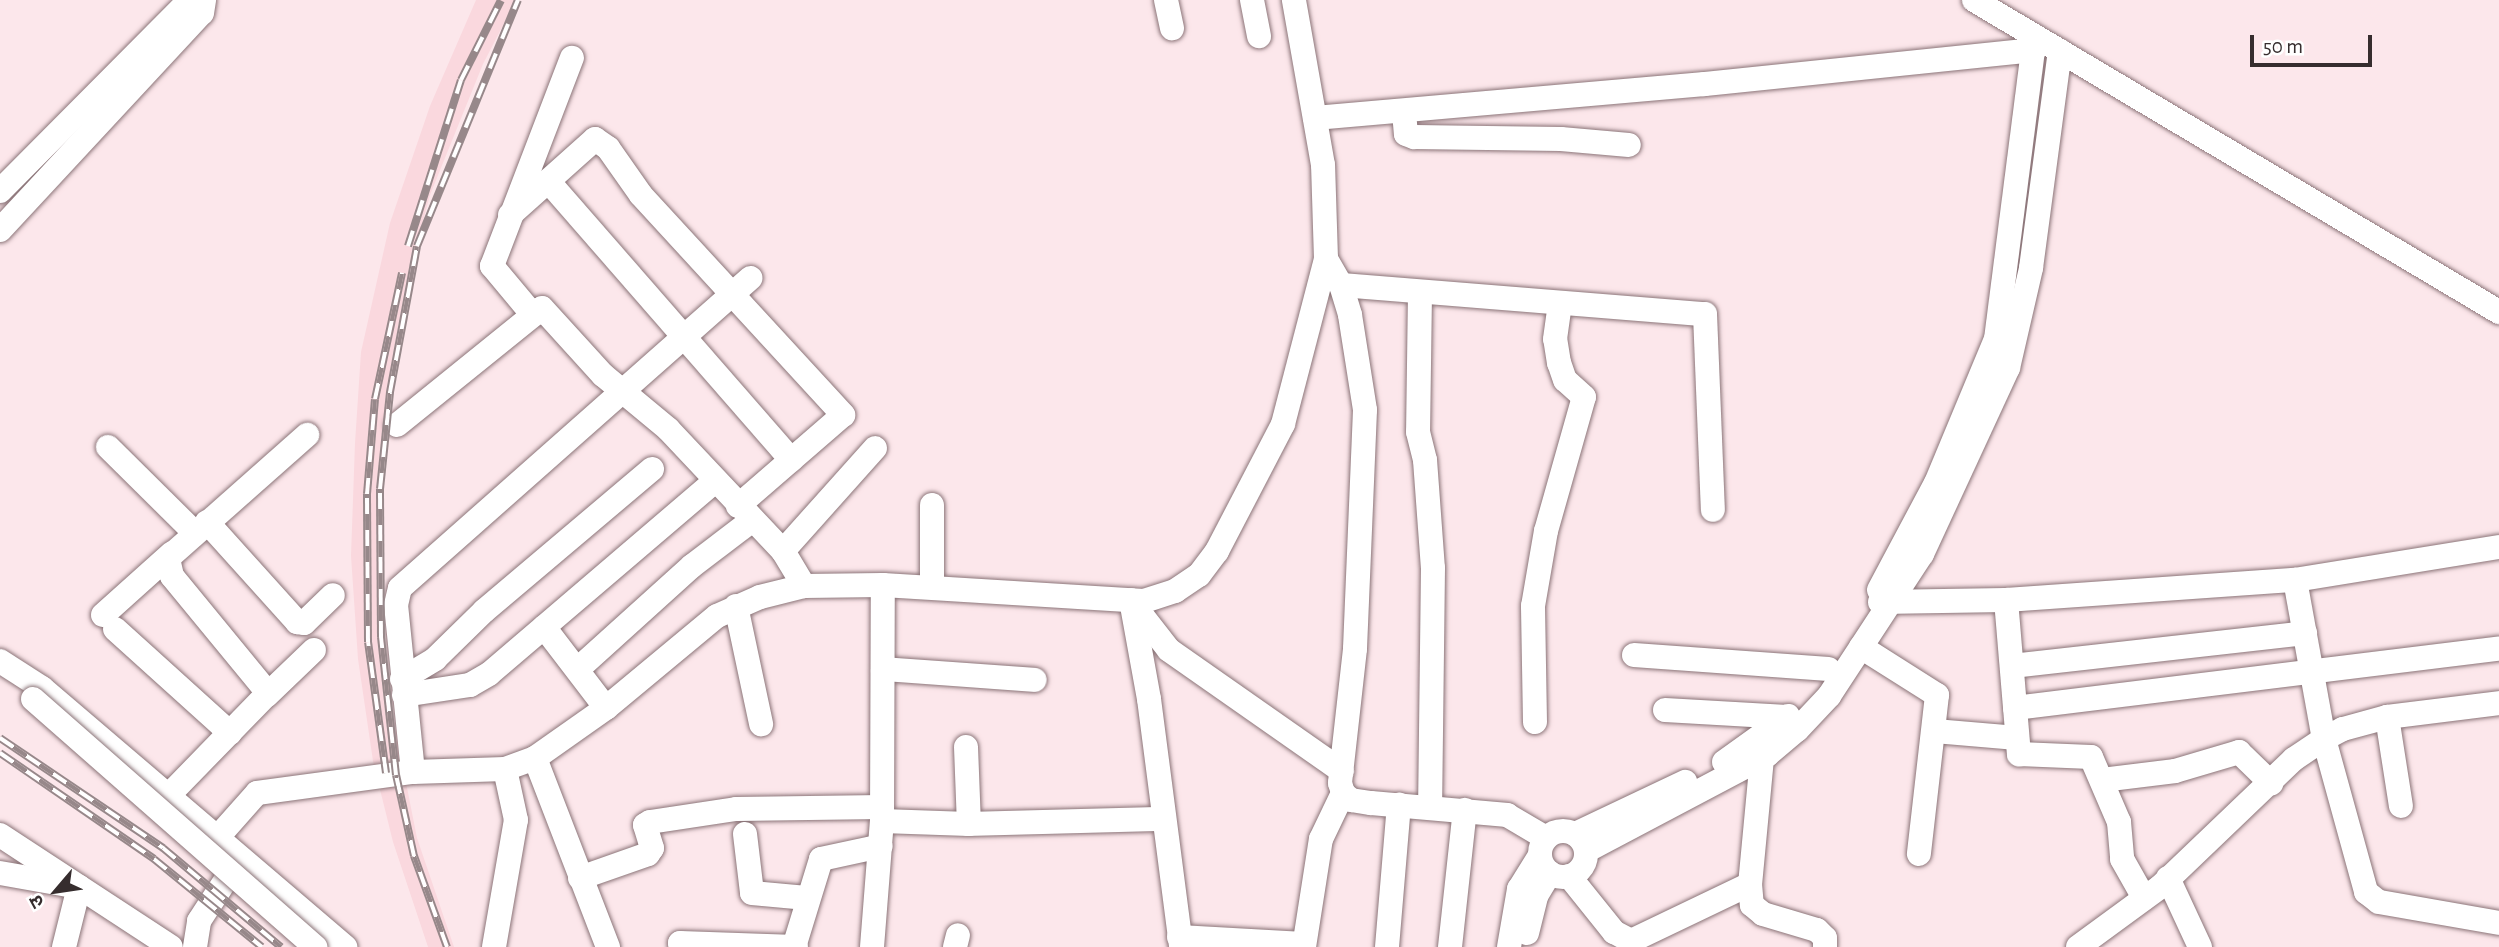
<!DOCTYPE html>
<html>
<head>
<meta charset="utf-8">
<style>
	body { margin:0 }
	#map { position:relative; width:2499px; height:947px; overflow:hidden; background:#fce7eb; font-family:"Alegreya Sans","Noto Sans Devanagari",sans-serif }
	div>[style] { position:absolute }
	.built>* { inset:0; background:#fad8de }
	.roads { filter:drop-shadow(0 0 2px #8b7478) drop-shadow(0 0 2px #8b7478) }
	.minor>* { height:24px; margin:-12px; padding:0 12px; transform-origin:12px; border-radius:12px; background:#fff }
	.minor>.ring { margin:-12px; padding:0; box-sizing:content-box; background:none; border:24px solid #fff; border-radius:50% }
	.rail>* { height:8px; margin-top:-4px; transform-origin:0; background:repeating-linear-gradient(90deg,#fff 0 16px,#97888a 0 32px); box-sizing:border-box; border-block:2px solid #97888a }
	.bridges { filter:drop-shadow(0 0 2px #8b7478) drop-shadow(0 0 2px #8b7478) }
	.minor-bridge>* { height:24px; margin:-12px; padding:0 12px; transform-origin:12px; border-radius:12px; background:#fff }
	span { translate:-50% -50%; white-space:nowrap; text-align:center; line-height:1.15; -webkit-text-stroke:5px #fff; paint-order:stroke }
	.north { position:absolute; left:21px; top:856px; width:70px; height:70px; -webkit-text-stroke:5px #fff; paint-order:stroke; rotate:241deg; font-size:19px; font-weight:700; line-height:28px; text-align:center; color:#362d2e }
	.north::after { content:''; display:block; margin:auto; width:24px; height:32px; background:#362d2e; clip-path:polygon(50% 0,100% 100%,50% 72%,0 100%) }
	.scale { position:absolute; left:2250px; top:35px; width:122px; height:32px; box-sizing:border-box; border:4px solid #362d2e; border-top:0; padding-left:9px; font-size:21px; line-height:24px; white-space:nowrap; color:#362d2e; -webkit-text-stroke:5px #fff; paint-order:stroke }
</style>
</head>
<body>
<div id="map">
	<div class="built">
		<div style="clip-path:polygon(476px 0,516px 0,483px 64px,430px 195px,406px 285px,390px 371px,376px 535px,391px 707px,417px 838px,454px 947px,428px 947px,393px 842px,373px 761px,358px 659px,351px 556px,355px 443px,361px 352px,390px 223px,430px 106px)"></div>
	</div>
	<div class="roads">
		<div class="minor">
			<div style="left:1166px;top:0;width:29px;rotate:78deg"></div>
			<div style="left:1252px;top:0;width:37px;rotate:79deg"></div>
			<div style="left:1974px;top:0;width:611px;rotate:30.72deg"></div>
			<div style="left:1404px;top:112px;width:22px;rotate:85deg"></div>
			<div style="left:1406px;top:134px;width:9px;rotate:21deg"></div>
			<div style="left:1414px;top:137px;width:147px;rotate:0.8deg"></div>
			<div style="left:1561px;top:139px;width:68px;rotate:5deg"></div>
			<div style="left:1315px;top:118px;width:391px;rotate:-5deg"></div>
			<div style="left:1705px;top:84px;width:331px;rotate:-5.9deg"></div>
			<div style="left:548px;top:181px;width:370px;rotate:48.9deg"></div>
			<div style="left:0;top:191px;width:269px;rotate:-45.2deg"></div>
			<div style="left:510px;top:215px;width:114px;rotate:-41.8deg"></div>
			<div style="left:595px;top:139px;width:16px;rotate:35deg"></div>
			<div style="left:608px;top:148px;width:57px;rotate:54.9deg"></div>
			<div style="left:641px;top:195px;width:299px;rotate:47.4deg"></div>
			<div style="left:843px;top:415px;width:139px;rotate:139.1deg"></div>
			<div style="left:0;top:230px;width:296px;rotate:-47.1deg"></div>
			<div style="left:202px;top:13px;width:13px;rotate:-81deg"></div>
			<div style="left:1326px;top:259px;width:30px;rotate:60deg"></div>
			<div style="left:1341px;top:285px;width:31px;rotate:73deg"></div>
			<div style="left:1350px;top:315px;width:96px;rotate:81deg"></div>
			<div style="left:1365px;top:410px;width:239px;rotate:92.4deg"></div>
			<div style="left:1355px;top:649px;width:135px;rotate:96.4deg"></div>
			<div style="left:1340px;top:783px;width:10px;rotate:73deg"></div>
			<div style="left:1343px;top:793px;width:11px;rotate:41deg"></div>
			<div style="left:1351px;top:800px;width:20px;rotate:9deg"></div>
			<div style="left:1371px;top:803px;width:137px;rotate:5deg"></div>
			<div style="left:1507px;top:815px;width:45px;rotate:30.5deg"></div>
			<div style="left:1341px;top:285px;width:365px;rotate:4.6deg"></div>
			<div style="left:1705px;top:314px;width:196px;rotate:87.7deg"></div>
			<div style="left:1420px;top:293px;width:139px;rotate:90.8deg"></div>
			<div style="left:1418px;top:432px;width:29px;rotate:76deg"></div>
			<div style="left:1425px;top:460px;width:108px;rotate:85.8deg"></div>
			<div style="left:1433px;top:568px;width:239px;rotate:90.7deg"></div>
			<div style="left:533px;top:315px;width:64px;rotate:-129.9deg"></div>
			<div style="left:492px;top:266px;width:223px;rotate:-69deg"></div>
			<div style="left:397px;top:425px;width:186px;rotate:-38.9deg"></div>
			<div style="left:542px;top:308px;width:91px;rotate:47.7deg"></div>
			<div style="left:603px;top:375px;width:85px;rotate:39.7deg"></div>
			<div style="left:668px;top:429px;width:168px;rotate:46.7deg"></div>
			<div style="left:783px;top:551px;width:41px;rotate:59deg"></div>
			<div style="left:108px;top:447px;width:122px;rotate:44.7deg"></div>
			<div style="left:932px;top:505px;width:82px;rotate:90deg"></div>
			<div style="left:207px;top:522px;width:135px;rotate:48deg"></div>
			<div style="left:297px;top:622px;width:7px;rotate:8deg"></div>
			<div style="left:304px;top:623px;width:40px;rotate:-44deg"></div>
			<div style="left:783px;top:551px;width:138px;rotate:-48.2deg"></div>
			<div style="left:2295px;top:580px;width:162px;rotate:79.7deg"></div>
			<div style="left:2324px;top:739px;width:159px;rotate:74.6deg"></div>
			<div style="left:2366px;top:892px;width:16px;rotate:38deg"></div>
			<div style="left:2379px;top:902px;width:122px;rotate:9.9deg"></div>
			<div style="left:1879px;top:590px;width:121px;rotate:-62deg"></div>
			<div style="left:1936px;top:483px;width:156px;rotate:-67.4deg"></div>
			<div style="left:1996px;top:339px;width:305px;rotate:-82.7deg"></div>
			<div style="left:1131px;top:600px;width:101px;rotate:79.7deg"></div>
			<div style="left:1149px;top:699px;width:250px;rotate:82.6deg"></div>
			<div style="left:2006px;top:600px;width:155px;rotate:85.2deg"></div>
			<div style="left:2019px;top:754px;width:72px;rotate:2.4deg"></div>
			<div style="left:2091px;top:757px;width:71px;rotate:66.7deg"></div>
			<div style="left:2119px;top:822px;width:37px;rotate:85deg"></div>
			<div style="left:2122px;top:859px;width:45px;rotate:60.6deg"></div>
			<div style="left:1880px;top:602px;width:126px;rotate:-0.9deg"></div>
			<div style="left:2006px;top:600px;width:290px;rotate:-4deg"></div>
			<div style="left:2295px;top:580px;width:207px;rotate:-9.2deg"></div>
			<div style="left:1133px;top:604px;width:58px;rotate:52deg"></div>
			<div style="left:1169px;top:650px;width:211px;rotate:35deg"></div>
			<div style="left:736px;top:606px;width:121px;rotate:78deg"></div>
			<div style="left:103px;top:615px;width:93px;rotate:-41.9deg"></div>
			<div style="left:544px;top:627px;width:102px;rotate:52.6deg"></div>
			<div style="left:115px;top:629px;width:155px;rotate:42.1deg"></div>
			<div style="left:1861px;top:647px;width:90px;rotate:32.3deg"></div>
			<div style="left:1937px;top:695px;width:160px;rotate:96.5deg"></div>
			<div style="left:1634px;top:655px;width:195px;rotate:4.1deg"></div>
			<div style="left:0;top:661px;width:50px;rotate:32.7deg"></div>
			<div style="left:42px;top:688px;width:399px;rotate:40.5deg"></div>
			<div style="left:2012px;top:666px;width:295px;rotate:-6.4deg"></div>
			<div style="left:579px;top:668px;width:152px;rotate:-42.1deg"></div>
			<div style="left:692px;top:566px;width:74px;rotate:-37.3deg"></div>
			<div style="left:883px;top:669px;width:152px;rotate:4.1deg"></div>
			<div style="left:402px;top:679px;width:39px;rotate:-31deg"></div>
			<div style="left:435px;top:659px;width:69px;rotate:-44.4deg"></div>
			<div style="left:484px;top:611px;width:220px;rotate:-40.2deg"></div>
			<div style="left:267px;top:695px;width:65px;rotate:-43.8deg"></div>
			<div style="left:404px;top:695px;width:67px;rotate:-8.6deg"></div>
			<div style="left:470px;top:685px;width:22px;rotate:-30deg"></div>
			<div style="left:489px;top:674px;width:297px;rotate:-40.5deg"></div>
			<div style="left:2015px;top:708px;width:488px;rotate:-7deg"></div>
			<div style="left:1665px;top:710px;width:122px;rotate:3.3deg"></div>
			<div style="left:2387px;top:717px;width:90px;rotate:81.1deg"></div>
			<div style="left:1535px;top:722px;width:116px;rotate:-91deg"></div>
			<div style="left:1533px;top:606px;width:76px;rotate:-80.2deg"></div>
			<div style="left:1546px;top:531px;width:139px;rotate:-74.2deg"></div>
			<div style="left:1584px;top:397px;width:25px;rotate:-138deg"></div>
			<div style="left:1565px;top:380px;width:18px;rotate:-109deg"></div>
			<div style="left:1559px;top:363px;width:24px;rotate:-99deg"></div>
			<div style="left:1555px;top:339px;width:36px;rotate:-82deg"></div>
			<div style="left:1935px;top:731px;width:82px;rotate:4.9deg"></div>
			<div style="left:966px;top:747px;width:77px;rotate:87.8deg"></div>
			<div style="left:535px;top:758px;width:203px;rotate:68.9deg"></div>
			<div style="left:1762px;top:758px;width:127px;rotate:95.4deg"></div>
			<div style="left:1750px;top:884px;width:21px;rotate:85deg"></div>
			<div style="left:1752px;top:905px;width:14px;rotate:39deg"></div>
			<div style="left:1763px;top:914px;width:56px;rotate:16.5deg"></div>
			<div style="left:1817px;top:930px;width:11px;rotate:45deg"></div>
			<div style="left:1825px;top:938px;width:9px;rotate:90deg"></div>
			<div style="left:1724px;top:762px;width:79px;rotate:-35.7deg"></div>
			<div style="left:413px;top:772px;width:168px;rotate:-95.8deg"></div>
			<div style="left:396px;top:605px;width:17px;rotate:-77deg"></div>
			<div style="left:400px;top:588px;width:468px;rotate:-41.5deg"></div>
			<div style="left:2102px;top:780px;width:74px;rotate:-7deg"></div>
			<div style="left:2175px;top:771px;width:67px;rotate:-16.5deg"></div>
			<div style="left:2239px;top:752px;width:45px;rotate:44.1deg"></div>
			<div style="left:167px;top:797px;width:145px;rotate:-45.8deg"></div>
			<div style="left:268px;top:693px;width:151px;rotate:-129.4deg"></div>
			<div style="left:172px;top:576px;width:18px;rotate:-103deg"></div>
			<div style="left:168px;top:558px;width:186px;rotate:-41.5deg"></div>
			<div style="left:882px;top:821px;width:87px;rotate:2deg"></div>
			<div style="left:969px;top:824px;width:195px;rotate:-1.5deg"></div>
			<div class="ring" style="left:1540px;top:831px;width:22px;height:22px"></div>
			<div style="left:745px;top:834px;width:59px;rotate:83.2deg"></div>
			<div style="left:752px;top:893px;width:55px;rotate:5.2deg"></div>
			<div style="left:1575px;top:834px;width:122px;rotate:-25.3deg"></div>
			<div style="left:0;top:835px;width:204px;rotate:33.2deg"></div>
			<div style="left:217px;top:838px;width:60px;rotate:-48.4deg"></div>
			<div style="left:257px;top:793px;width:157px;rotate:-7.7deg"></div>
			<div style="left:413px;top:772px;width:92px;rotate:-1.9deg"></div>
			<div style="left:505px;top:769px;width:32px;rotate:-20deg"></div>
			<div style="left:535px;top:758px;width:87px;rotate:-35.2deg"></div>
			<div style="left:606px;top:708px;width:144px;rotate:-39.7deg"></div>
			<div style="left:717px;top:616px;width:47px;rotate:-23.8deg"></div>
			<div style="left:760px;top:597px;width:45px;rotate:-14deg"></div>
			<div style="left:804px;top:586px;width:79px;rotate:-0.7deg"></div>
			<div style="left:883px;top:585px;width:261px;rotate:3.5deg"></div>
			<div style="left:1144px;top:601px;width:33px;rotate:-18deg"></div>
			<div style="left:1175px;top:591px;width:29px;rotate:-34deg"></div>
			<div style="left:1199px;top:575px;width:30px;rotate:-53deg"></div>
			<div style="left:1217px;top:551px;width:143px;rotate:-62.5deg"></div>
			<div style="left:1283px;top:424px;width:171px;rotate:-75.4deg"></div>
			<div style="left:1326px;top:259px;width:94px;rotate:-91.8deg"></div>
			<div style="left:1323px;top:165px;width:168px;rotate:-100deg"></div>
			<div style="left:1586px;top:851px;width:205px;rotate:-27.9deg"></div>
			<div style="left:1767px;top:755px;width:39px;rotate:-40deg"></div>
			<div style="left:1797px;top:730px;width:47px;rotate:-46.7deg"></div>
			<div style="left:1829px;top:696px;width:170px;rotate:-56.8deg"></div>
			<div style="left:1922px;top:554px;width:205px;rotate:-65.2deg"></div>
			<div style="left:2008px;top:368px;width:103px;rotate:-77deg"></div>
			<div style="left:2031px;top:268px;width:219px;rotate:-82.4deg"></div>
			<div style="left:0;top:873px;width:80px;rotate:10deg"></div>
			<div style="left:79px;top:887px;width:62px;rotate:104deg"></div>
			<div style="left:1569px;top:876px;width:72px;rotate:51.2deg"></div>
			<div style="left:1614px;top:932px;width:19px;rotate:28deg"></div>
			<div style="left:1631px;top:941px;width:132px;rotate:-25.6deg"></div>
			<div style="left:580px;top:878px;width:72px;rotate:-19.4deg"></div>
			<div style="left:648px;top:854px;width:7px;rotate:-56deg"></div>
			<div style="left:652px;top:848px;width:24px;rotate:-107deg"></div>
			<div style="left:645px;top:825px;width:6px;rotate:-31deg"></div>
			<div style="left:650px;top:822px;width:87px;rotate:-8.6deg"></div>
			<div style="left:736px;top:809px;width:146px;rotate:-0.8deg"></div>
			<div style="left:2168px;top:878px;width:76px;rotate:65.1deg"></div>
			<div style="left:1527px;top:933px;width:38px;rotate:-76deg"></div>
			<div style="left:1536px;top:896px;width:27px;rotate:-59deg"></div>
			<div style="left:1179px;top:937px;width:125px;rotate:3.2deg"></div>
			<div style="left:195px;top:947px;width:26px;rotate:-81deg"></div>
			<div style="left:199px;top:921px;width:75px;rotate:-56.9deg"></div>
			<div style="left:494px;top:947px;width:129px;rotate:-80.2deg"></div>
			<div style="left:516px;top:820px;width:52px;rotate:-102.2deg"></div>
			<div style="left:681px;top:947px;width:4px;rotate:-104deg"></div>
			<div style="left:680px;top:943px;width:116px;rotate:2deg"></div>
			<div style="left:794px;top:947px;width:92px;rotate:-72.9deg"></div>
			<div style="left:821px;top:859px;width:61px;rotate:-12.2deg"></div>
			<div style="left:872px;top:947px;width:126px;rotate:-85.5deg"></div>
			<div style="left:882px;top:821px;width:236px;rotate:-89.8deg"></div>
			<div style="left:955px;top:947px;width:12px;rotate:-76deg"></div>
			<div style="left:1304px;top:947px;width:109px;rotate:-81.1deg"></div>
			<div style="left:1321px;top:839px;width:51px;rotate:-64.4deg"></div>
			<div style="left:1387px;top:947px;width:143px;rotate:-85.2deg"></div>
			<div style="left:1450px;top:947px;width:138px;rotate:-83.8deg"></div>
			<div style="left:1509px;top:947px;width:59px;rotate:-80.2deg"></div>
			<div style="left:1519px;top:889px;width:39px;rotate:-58deg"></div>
			<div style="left:2078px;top:947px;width:102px;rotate:-36.2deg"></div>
			<div style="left:2160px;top:887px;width:185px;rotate:-43.7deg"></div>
			<div style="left:2294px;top:759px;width:36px;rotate:-34deg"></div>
			<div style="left:2324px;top:739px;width:21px;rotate:-28deg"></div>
			<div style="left:2343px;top:729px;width:46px;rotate:-15.3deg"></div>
			<div style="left:2387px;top:717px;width:113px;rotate:-7.1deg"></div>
		</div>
	</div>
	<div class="rail">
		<div style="left:408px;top:246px;width:174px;rotate:-72.3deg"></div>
		<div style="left:461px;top:80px;width:89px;rotate:-63.4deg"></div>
		<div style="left:0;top:738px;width:197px;rotate:34deg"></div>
		<div style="left:163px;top:848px;width:154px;rotate:40deg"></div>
		<div style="left:0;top:753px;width:187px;rotate:34.5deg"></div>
		<div style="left:154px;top:859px;width:139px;rotate:39.2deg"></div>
		<div style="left:386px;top:773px;width:132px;rotate:-97.8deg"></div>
		<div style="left:368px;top:642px;width:148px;rotate:-90.4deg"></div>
		<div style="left:367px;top:494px;width:95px;rotate:-85.2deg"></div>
		<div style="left:375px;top:399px;width:129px;rotate:-77.9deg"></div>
		<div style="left:447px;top:947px;width:97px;rotate:-109.9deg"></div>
		<div style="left:414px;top:856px;width:83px;rotate:-102.5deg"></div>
		<div style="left:396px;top:775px;width:139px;rotate:-96.2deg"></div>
		<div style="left:381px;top:637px;width:148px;rotate:-90.4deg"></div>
		<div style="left:380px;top:489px;width:98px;rotate:-84.1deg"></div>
		<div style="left:390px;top:392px;width:148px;rotate:-79.5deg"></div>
		<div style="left:417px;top:246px;width:266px;rotate:-67.7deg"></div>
	</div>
	<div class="bridges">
		<div class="minor-bridge">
			<div style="left:33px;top:699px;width:376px;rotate:41.3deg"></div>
		</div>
	</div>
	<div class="north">उ</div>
	<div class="scale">50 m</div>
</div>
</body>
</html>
